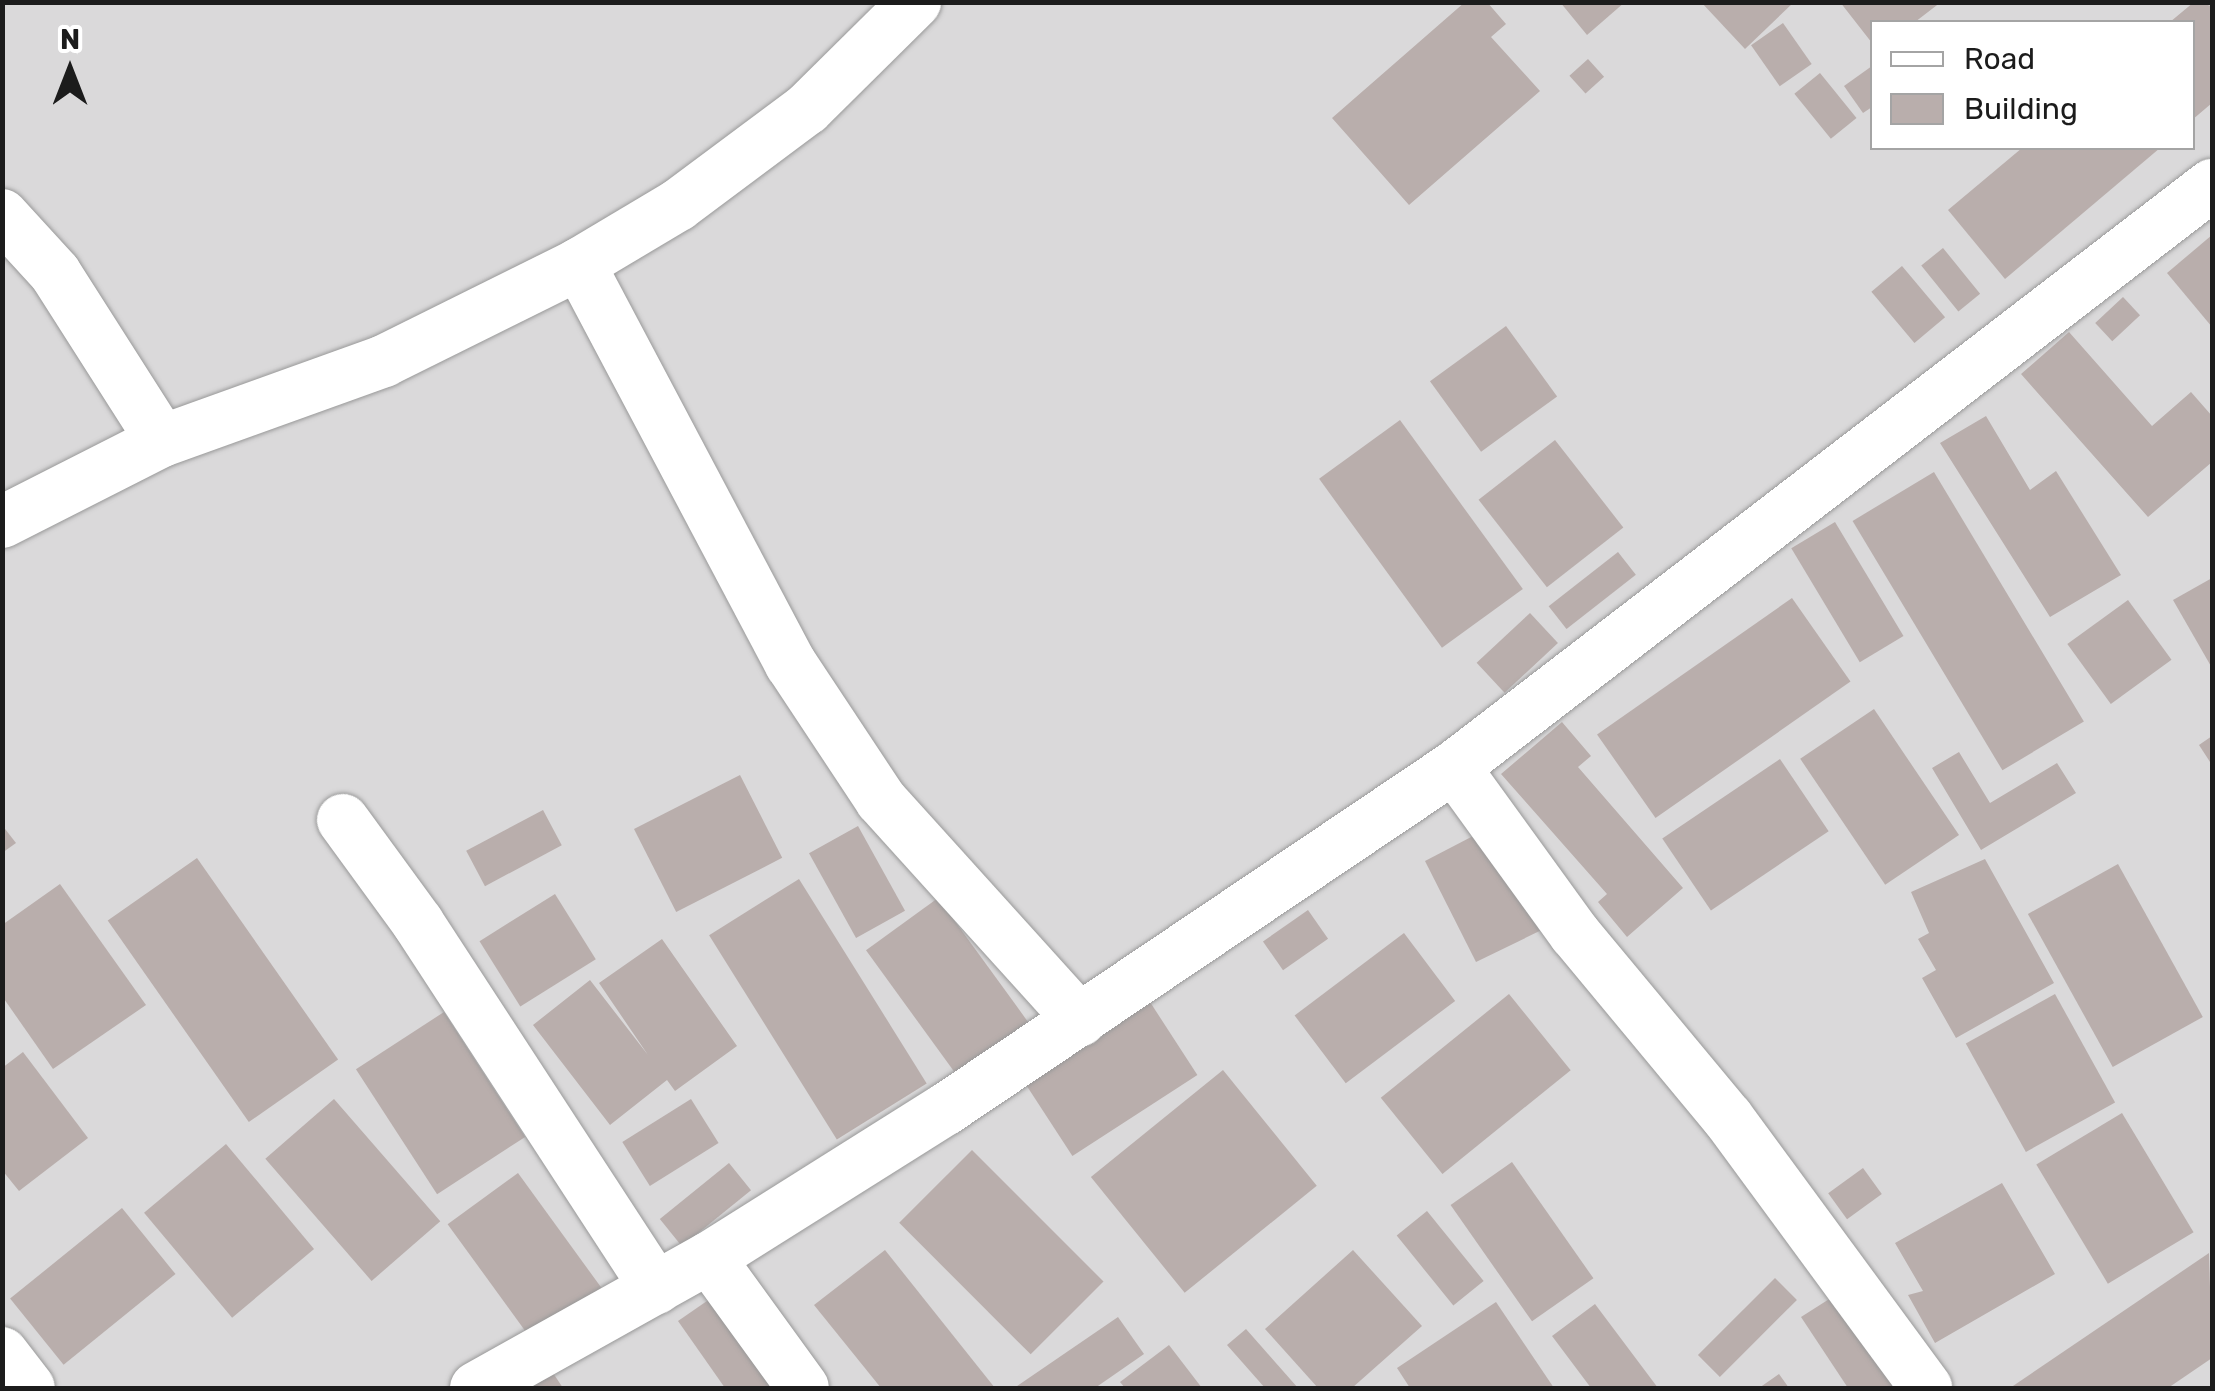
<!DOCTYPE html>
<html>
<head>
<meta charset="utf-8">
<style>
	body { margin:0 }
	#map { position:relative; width:2215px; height:1391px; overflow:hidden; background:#ede7e3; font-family:Rubik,sans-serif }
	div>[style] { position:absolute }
	.residential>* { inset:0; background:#dad9da }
	.building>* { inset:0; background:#b9aeac; transform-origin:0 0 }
	.roads { filter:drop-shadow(0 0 2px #999) drop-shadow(0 0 2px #999) }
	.street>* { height:52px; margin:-26px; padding:0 26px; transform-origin:26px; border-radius:26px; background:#fff }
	span { translate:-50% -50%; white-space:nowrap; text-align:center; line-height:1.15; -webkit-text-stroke:8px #fff; paint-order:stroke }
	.frame { position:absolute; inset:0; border:5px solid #1c1c1c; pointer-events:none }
	.legend { position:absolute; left:1870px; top:20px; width:325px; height:130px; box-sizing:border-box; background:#fff; border:2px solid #a4a4a4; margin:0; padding:12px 18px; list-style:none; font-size:30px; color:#1c1c1c }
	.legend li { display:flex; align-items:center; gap:20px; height:50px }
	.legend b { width:50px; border:2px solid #a4a4a4 }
	.north { position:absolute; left:20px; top:20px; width:100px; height:100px; -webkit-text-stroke:8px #fff; paint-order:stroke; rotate:0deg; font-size:28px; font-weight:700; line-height:40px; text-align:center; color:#1c1c1c }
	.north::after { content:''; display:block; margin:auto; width:35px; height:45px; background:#1c1c1c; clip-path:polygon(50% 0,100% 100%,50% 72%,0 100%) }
</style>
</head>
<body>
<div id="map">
	<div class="residential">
		<div style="clip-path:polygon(evenodd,3px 3px,2212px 3px,2212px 1388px,3px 1388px,3px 3px,1872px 22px,2192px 22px,2192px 148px,1872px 148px,1872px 22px)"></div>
	</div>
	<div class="building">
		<div style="clip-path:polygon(1465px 2px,1487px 2px,1506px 24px,1491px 37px,1540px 91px,1409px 205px,1332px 118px)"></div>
		<div style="clip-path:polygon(1560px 2px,1625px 2px,1587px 35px)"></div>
		<div style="clip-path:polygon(1701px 2px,1794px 2px,1745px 49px)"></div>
		<div style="clip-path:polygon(1840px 2px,1941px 2px,1915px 22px,1872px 22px,1872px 43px)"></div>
		<div style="clip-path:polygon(2194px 2px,2212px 6px,2212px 103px,2192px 120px,2192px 22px,2170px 22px)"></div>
		<div style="left:1783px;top:23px;width:50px;height:39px;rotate:55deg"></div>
		<div style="left:1588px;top:59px;width:24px;height:25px;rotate:48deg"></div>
		<div style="clip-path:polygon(1872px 66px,1872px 107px,1863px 113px,1844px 86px)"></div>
		<div style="left:1820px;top:73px;width:58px;height:33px;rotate:51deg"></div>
		<div style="clip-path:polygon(2022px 148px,2160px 148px,2005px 279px,1948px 210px)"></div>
		<div style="clip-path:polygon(2212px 235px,2212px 327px,2167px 273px)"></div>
		<div style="left:1943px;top:248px;width:59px;height:28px;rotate:51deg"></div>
		<div style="left:1902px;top:266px;width:67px;height:40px;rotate:50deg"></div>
		<div style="left:2123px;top:297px;width:25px;height:38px;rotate:47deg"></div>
		<div style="left:1506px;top:326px;width:87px;height:94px;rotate:54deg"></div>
		<div style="clip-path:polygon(2069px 332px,2152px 426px,2191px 392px,2212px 416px,2212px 462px,2148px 517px,2021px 374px)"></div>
		<div style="clip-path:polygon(1986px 416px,2030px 490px,2056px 471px,2121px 575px,2050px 617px,1940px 443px)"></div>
		<div style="left:1400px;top:420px;width:209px;height:100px;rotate:54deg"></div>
		<div style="left:1555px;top:440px;width:111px;height:97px;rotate:52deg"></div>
		<div style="left:1934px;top:472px;width:291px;height:95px;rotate:59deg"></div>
		<div style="left:1835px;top:522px;width:133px;height:51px;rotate:59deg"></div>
		<div style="left:1618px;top:552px;width:29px;height:88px;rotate:52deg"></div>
		<div style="clip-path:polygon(2212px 578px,2212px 668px,2173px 600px)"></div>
		<div style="left:1792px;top:598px;width:102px;height:238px;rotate:55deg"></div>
		<div style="left:2128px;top:600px;width:74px;height:75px;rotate:54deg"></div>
		<div style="left:1530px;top:613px;width:41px;height:73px;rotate:47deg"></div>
		<div style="left:1874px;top:709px;width:152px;height:89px;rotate:56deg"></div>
		<div style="clip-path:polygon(1562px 722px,1591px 756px,1578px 767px,1683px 888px,1627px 937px,1598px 902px,1607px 894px,1501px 774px)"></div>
		<div style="clip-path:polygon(2212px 736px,2212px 765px,2199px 745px)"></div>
		<div style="clip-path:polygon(1959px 752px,1990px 803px,2057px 763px,2076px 793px,1981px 850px,1932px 768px)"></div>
		<div style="left:1780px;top:759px;width:87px;height:142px;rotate:56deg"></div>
		<div style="left:740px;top:775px;width:93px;height:119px;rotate:63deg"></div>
		<div style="left:543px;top:810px;width:40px;height:87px;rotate:62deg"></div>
		<div style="clip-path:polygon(2px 825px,16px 843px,2px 853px)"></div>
		<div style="left:858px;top:826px;width:97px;height:56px;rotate:61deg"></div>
		<div style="clip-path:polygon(1475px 835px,1554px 924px,1476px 962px,1425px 861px)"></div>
		<div style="left:197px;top:858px;width:246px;height:109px;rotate:55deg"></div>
		<div style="clip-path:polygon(1985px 859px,2054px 983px,1956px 1038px,1922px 978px,1936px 970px,1918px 939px,1929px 933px,1911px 892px)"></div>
		<div style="left:2118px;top:864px;width:175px;height:103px;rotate:61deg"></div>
		<div style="left:799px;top:879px;width:241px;height:106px;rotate:58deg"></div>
		<div style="clip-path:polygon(60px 884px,146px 1005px,53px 1069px,2px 996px,2px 925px)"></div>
		<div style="left:555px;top:894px;width:77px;height:89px;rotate:58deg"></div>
		<div style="left:938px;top:898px;width:156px;height:89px;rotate:54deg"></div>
		<div style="left:1308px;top:910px;width:35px;height:55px;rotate:55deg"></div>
		<div style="left:1404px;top:933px;width:85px;height:137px;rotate:53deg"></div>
		<div style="clip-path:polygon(662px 939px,737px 1046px,675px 1091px,667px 1080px,610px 1125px,533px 1025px,590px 980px,648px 1055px,599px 983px)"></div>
		<div style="left:1509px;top:994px;width:98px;height:165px;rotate:51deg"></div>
		<div style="left:2055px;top:994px;width:124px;height:102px;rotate:61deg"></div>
		<div style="left:1150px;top:1002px;width:87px;height:149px;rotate:57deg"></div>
		<div style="left:444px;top:1012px;width:149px;height:105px;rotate:57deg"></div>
		<div style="clip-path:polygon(23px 1052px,88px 1138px,19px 1191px,2px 1170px,2px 1068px)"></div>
		<div style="left:1223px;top:1070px;width:149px;height:170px;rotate:51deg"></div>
		<div style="left:334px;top:1099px;width:162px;height:91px;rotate:49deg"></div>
		<div style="left:691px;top:1099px;width:52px;height:81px;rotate:58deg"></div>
		<div style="left:2122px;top:1113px;width:139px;height:100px;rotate:59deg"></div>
		<div style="left:226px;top:1144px;width:137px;height:107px;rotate:50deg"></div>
		<div style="left:972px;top:1150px;width:186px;height:103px;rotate:45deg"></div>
		<div style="left:1512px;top:1162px;width:142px;height:75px;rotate:55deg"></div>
		<div style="left:729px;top:1163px;width:35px;height:89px;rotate:51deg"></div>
		<div style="left:1863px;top:1168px;width:32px;height:43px;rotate:54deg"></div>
		<div style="left:518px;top:1173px;width:145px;height:87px;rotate:54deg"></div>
		<div style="clip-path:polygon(2002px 1183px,2055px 1274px,1935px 1343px,1908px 1295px,1923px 1291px,1895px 1243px)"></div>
		<div style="left:122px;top:1208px;width:85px;height:144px;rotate:51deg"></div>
		<div style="left:1427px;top:1211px;width:90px;height:39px;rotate:51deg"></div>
		<div style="clip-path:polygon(885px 1250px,995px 1388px,881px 1388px,814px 1305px)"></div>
		<div style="clip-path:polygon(1353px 1250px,1422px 1326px,1352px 1388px,1318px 1388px,1265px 1329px)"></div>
		<div style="clip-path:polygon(2209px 1253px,2212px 1358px,2168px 1388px,2010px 1388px)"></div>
		<div style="left:1775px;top:1278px;width:31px;height:109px;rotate:45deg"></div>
		<div style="clip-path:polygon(720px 1292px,788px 1388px,725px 1388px,678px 1321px)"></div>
		<div style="clip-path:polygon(1834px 1296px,1895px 1388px,1848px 1388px,1801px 1317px)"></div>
		<div style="clip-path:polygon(1496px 1302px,1554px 1388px,1410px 1388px,1397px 1368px)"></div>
		<div style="clip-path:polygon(1595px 1304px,1658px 1388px,1591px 1388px,1552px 1336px)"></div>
		<div style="clip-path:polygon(1118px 1317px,1144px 1354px,1095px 1388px,1014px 1388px)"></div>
		<div style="clip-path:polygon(1246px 1329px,1298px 1388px,1265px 1388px,1227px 1345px)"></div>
		<div style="clip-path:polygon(1169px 1345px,1202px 1388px,1125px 1388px,1120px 1382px)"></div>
		<div style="clip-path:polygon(553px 1373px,563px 1388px,530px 1388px)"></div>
		<div style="clip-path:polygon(1779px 1374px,1789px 1388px,1759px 1388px)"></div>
	</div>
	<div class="roads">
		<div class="street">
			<div style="left:2px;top:215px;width:79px;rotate:47.6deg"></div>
			<div style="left:55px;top:273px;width:199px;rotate:57.5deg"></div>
			<div style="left:579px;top:264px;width:453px;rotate:62.1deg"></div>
			<div style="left:791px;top:664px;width:163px;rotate:56.5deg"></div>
			<div style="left:881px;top:800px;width:297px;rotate:47.9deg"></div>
			<div style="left:2px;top:522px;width:179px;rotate:-26.9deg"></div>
			<div style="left:162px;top:441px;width:236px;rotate:-19.8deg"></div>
			<div style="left:384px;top:361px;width:218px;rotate:-26.4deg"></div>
			<div style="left:579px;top:264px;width:115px;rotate:-30.8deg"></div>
			<div style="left:678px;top:205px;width:161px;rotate:-36.7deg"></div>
			<div style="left:807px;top:109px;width:152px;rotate:-44.7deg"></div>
			<div style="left:1454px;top:767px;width:206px;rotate:54.1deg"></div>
			<div style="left:1575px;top:934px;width:239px;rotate:50.3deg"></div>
			<div style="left:1728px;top:1118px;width:335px;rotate:53.7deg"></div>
			<div style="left:343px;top:820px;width:127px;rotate:53.9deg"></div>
			<div style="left:418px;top:923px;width:436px;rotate:56.9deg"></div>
			<div style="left:709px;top:1258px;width:160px;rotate:54.1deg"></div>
			<div style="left:2px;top:1353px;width:44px;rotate:52.4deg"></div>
			<div style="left:476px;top:1388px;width:267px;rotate:-29.2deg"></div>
			<div style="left:709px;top:1258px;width:280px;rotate:-32.2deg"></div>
			<div style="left:946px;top:1109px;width:612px;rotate:-33.95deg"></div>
			<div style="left:1454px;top:767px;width:956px;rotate:-37.52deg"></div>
		</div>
	</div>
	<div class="frame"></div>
	<ul class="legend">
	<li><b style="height:12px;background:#fff"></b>Road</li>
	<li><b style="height:28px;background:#b9aeac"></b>Building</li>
	</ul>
	<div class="north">N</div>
</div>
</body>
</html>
